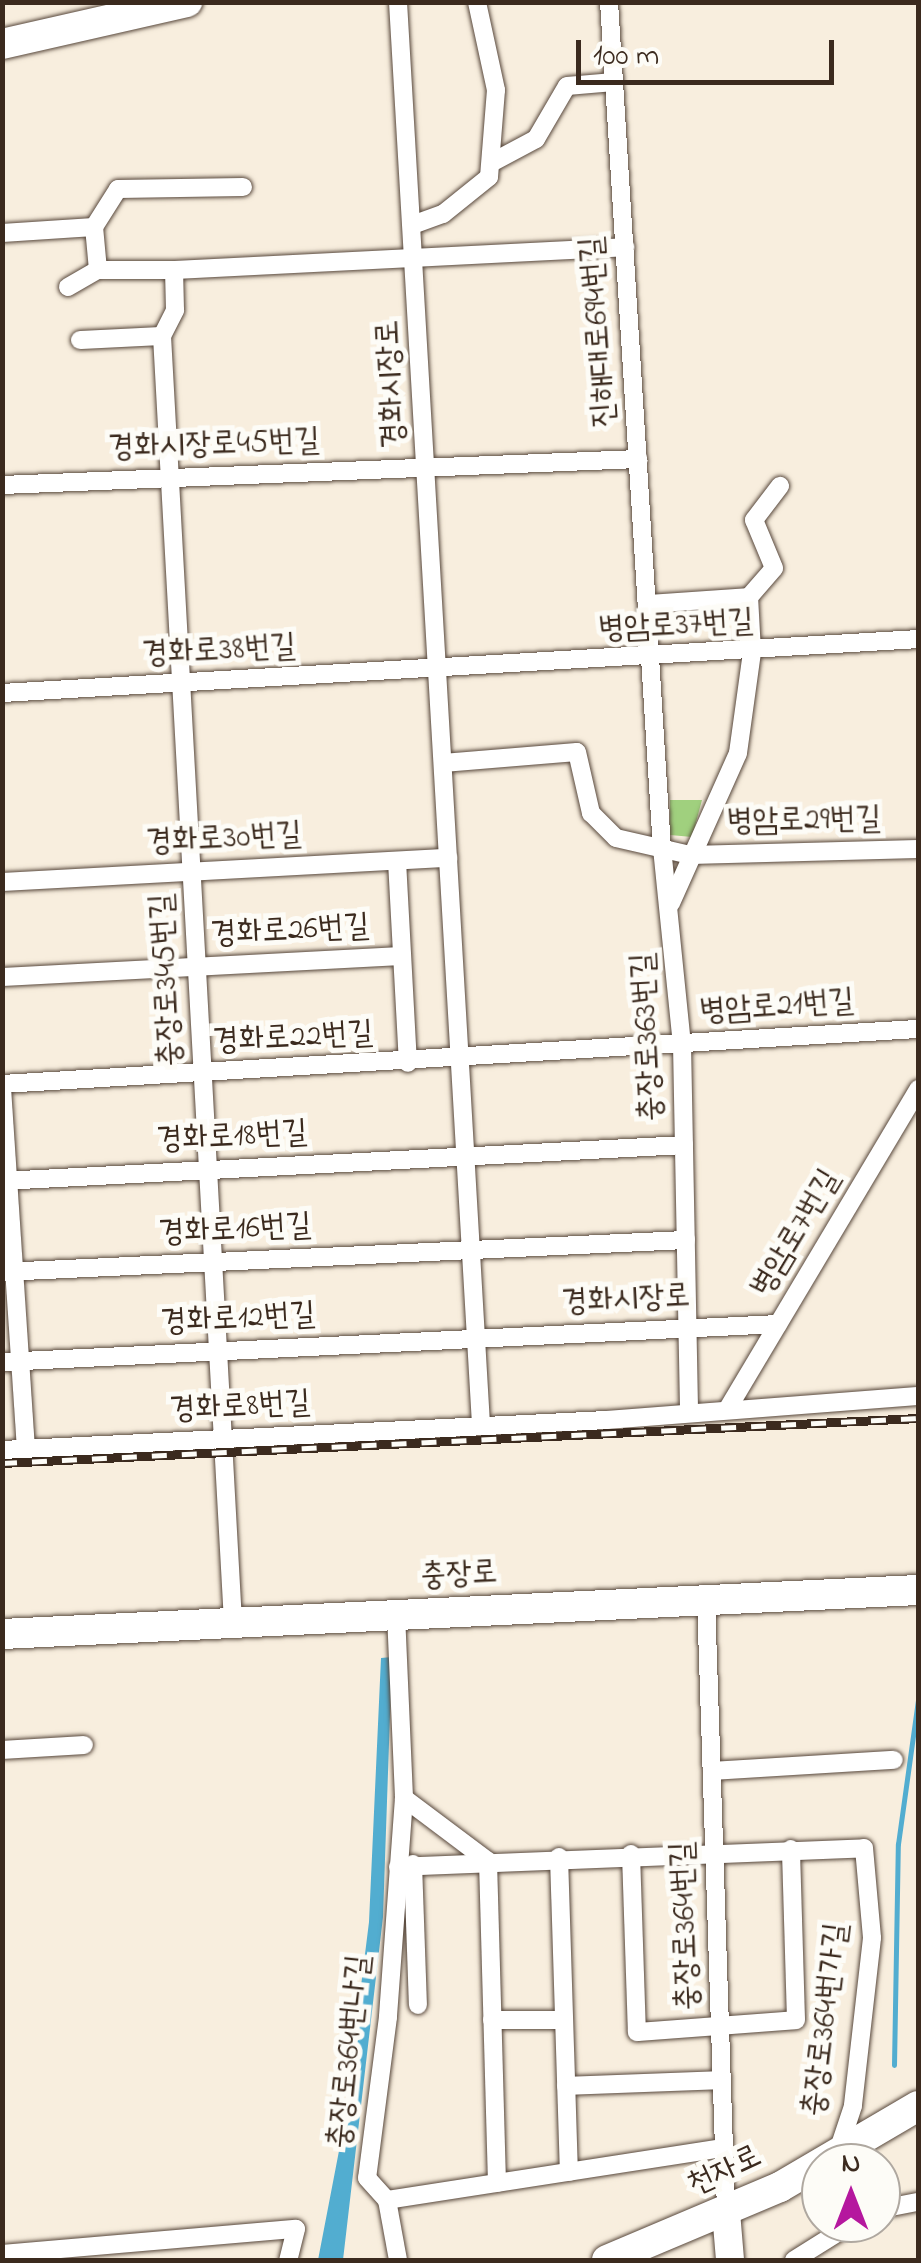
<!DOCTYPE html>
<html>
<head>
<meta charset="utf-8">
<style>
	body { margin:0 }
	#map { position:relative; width:921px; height:2263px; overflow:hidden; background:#f8eede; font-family:"Indie Flower","Poor Story",sans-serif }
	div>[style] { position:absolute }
	.green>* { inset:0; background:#a0d07e }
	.water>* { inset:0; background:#52add0 }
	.stream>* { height:5px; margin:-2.5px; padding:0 2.5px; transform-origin:2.5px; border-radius:2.5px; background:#52add0 }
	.roads { filter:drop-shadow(0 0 2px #57473b) drop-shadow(0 0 2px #57473b) }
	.street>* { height:18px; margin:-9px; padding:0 9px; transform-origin:9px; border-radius:9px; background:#fff }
	.secondary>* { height:28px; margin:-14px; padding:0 14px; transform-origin:14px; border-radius:14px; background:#fff }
	.primary>* { height:30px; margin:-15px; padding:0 15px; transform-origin:15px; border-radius:15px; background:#fff }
	.rail>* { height:9px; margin-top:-4.5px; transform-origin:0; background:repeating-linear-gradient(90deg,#fdfcf7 0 15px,#3b2a1e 0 30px); box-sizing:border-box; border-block:2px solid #3b2a1e }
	span { translate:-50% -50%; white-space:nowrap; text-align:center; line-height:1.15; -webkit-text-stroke:10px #fdfcf7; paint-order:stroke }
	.street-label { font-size:32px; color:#3b2a1e }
	.frame { position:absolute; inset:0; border:5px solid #3b2a1e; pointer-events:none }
	.north { position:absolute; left:801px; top:2143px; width:100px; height:100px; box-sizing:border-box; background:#fdfcf7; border:2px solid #afa8a0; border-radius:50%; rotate:0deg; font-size:28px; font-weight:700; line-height:40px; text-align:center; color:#3b2a1e }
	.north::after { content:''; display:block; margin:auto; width:35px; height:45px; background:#b5179e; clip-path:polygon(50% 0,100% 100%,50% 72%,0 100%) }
	.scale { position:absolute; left:576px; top:40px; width:258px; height:45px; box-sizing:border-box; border:5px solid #3b2a1e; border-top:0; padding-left:12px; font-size:30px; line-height:35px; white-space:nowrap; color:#3b2a1e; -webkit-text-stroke:8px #fdfcf7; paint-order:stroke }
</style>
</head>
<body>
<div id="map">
	<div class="green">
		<div style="clip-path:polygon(670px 800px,702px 800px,692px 837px,670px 835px)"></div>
	</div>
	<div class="water">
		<div style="clip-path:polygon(392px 1657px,383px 1917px,343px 2260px,318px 2260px,343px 2130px,369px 1922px,381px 1658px)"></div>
	</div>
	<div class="stream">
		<div style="left:894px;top:2065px;width:221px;rotate:-89deg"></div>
		<div style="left:898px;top:1844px;width:145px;rotate:-82.1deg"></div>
	</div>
	<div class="roads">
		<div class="street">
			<div style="left:398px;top:2px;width:1426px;rotate:86.66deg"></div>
			<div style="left:609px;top:2px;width:848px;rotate:86.42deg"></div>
			<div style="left:662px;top:848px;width:197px;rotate:84.2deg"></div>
			<div style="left:682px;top:1044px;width:369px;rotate:88.9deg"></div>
			<div style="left:491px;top:163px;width:51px;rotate:-28.1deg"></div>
			<div style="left:536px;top:139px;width:61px;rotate:-59.7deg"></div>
			<div style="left:567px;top:86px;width:47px;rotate:-4.9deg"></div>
			<div style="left:415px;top:224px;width:30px;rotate:-20deg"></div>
			<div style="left:443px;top:214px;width:59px;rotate:-38.8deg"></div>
			<div style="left:489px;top:177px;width:87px;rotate:-85.4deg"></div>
			<div style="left:496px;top:90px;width:90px;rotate:-102.2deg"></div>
			<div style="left:2px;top:233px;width:92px;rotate:-3.7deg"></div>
			<div style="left:98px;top:270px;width:43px;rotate:-95.3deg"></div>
			<div style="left:94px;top:227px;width:45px;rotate:-57.7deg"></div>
			<div style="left:118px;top:189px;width:125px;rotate:-0.9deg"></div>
			<div style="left:68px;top:287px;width:34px;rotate:-30deg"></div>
			<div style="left:98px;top:270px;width:76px"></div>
			<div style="left:80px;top:340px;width:82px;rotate:-2.8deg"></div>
			<div style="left:2px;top:485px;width:637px;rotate:-2.34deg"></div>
			<div style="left:647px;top:604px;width:102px;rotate:-3.9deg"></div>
			<div style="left:2px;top:693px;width:918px;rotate:-3.37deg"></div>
			<div style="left:443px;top:763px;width:134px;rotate:-4.7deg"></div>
			<div style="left:577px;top:752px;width:63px;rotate:77.1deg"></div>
			<div style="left:591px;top:813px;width:35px;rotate:45deg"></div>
			<div style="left:616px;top:838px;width:76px;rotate:12.9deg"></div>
			<div style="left:690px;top:855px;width:228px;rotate:-1.5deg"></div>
			<div style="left:397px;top:861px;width:202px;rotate:86.9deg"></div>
			<div style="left:2px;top:882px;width:447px;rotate:-3.1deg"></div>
			<div style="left:671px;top:903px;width:164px;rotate:-65.9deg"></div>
			<div style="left:738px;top:753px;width:102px;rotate:-82.1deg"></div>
			<div style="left:752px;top:652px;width:55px;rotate:-93.1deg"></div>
			<div style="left:749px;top:597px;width:38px;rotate:-49deg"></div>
			<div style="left:774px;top:568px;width:52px;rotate:-112.6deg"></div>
			<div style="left:754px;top:520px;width:43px;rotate:-52.6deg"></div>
			<div style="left:2px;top:977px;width:400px;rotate:-3deg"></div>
			<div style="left:2px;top:1084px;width:918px;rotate:-3.44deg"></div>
			<div style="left:2px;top:1088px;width:362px;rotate:86.2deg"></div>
			<div style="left:2px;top:1181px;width:683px;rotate:-3.02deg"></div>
			<div style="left:2px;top:1272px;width:685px;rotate:-2.68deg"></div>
			<div style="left:2px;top:1362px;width:777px;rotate:-2.8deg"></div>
			<div style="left:727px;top:1410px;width:374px;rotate:-59.2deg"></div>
			<div style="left:2px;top:1450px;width:605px;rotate:-2.84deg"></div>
			<div style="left:606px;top:1420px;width:313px;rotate:-4.4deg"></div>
			<div style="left:706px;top:1598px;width:614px;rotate:88.13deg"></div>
			<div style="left:396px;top:1614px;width:184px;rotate:87.5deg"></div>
			<div style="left:404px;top:1798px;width:220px;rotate:94.2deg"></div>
			<div style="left:388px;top:2017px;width:162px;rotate:97.4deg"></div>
			<div style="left:367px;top:2178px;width:30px;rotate:48deg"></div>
			<div style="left:387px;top:2200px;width:341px;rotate:-8.8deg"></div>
			<div style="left:233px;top:1622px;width:1288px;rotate:-93.16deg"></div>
			<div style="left:162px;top:336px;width:29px;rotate:-63deg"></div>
			<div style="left:175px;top:310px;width:40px;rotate:-91.4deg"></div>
			<div style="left:174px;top:270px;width:452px;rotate:-2.9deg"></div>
			<div style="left:2px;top:1750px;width:82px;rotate:-3.5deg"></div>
			<div style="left:712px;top:1771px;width:182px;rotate:-3.5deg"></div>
			<div style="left:404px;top:1798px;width:105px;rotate:36.9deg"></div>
			<div style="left:488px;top:1861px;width:322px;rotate:88.4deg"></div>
			<div style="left:631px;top:1854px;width:178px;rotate:88.1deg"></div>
			<div style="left:637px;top:2032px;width:159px;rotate:-4.3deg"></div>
			<div style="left:796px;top:2020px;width:171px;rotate:-91.7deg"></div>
			<div style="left:559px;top:1857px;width:315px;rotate:88.2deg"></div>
			<div style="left:413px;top:1864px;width:141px;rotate:88deg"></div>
			<div style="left:398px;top:1867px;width:466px;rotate:-2.3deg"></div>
			<div style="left:864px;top:1848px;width:90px;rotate:84.9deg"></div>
			<div style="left:872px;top:1938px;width:169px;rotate:96.5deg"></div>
			<div style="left:853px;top:2106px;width:47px;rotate:108.4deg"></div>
			<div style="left:492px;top:2020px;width:72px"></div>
			<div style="left:566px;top:2086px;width:156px;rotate:-2.2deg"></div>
			<div style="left:387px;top:2200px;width:61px;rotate:79.6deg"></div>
			<div style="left:881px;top:2209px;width:38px;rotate:-11deg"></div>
			<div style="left:2px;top:2254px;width:295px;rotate:-4.9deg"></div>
			<div style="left:296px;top:2229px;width:32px;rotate:104deg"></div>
			<div style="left:794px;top:2260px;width:70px;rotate:-32.1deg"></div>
		</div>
		<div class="secondary">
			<div style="left:726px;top:2212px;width:48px;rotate:85.2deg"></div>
		</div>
		<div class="primary">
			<div style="left:2px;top:44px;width:190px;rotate:-12.8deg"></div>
			<div style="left:2px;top:1634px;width:917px;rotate:-2.75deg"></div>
			<div style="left:607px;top:2260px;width:188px;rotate:-22.9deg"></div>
			<div style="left:780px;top:2187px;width:160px;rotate:-30.4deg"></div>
		</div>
	</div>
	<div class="rail">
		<div style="left:2px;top:1463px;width:917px;rotate:-2.81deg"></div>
	</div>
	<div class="street-label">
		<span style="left:600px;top:332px;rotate:-94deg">진해대로694번길</span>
		<span style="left:393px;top:384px;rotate:-93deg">경화시장로</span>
		<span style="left:214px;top:446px;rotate:-2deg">경화시장로45번길</span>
		<span style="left:676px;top:627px;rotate:-3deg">병암로37번길</span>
		<span style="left:219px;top:652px;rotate:-3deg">경화로38번길</span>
		<span style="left:804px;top:822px;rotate:-1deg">병암로29번길</span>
		<span style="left:224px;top:840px;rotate:-3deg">경화로30번길</span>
		<span style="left:290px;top:932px;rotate:-3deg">경화로26번길</span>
		<span style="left:168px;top:980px;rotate:-93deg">충장로345번길</span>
		<span style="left:777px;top:1008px;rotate:-4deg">병암로21번길</span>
		<span style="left:649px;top:1037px;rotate:-93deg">충장로363번길</span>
		<span style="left:293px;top:1039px;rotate:-3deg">경화로22번길</span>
		<span style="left:232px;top:1138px;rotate:-3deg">경화로18번길</span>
		<span style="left:235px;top:1231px;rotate:-3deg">경화로16번길</span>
		<span style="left:797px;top:1234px;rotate:-59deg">병암로7번길</span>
		<span style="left:626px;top:1301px;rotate:-3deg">경화시장로</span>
		<span style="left:238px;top:1320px;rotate:-3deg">경화로12번길</span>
		<span style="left:240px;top:1408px;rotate:-3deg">경화로8번길</span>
		<span style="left:459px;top:1576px;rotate:-3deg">충장로</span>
		<span style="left:687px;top:1926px;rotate:-92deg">충장로364번길</span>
		<span style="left:827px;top:2020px;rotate:-83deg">충장로364번가길</span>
		<span style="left:351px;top:2052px;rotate:-84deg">충장로364번나길</span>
		<span style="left:725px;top:2172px;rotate:-25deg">천자로</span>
	</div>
	<div class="frame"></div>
	<div class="north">N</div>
	<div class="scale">100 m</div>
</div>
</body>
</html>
